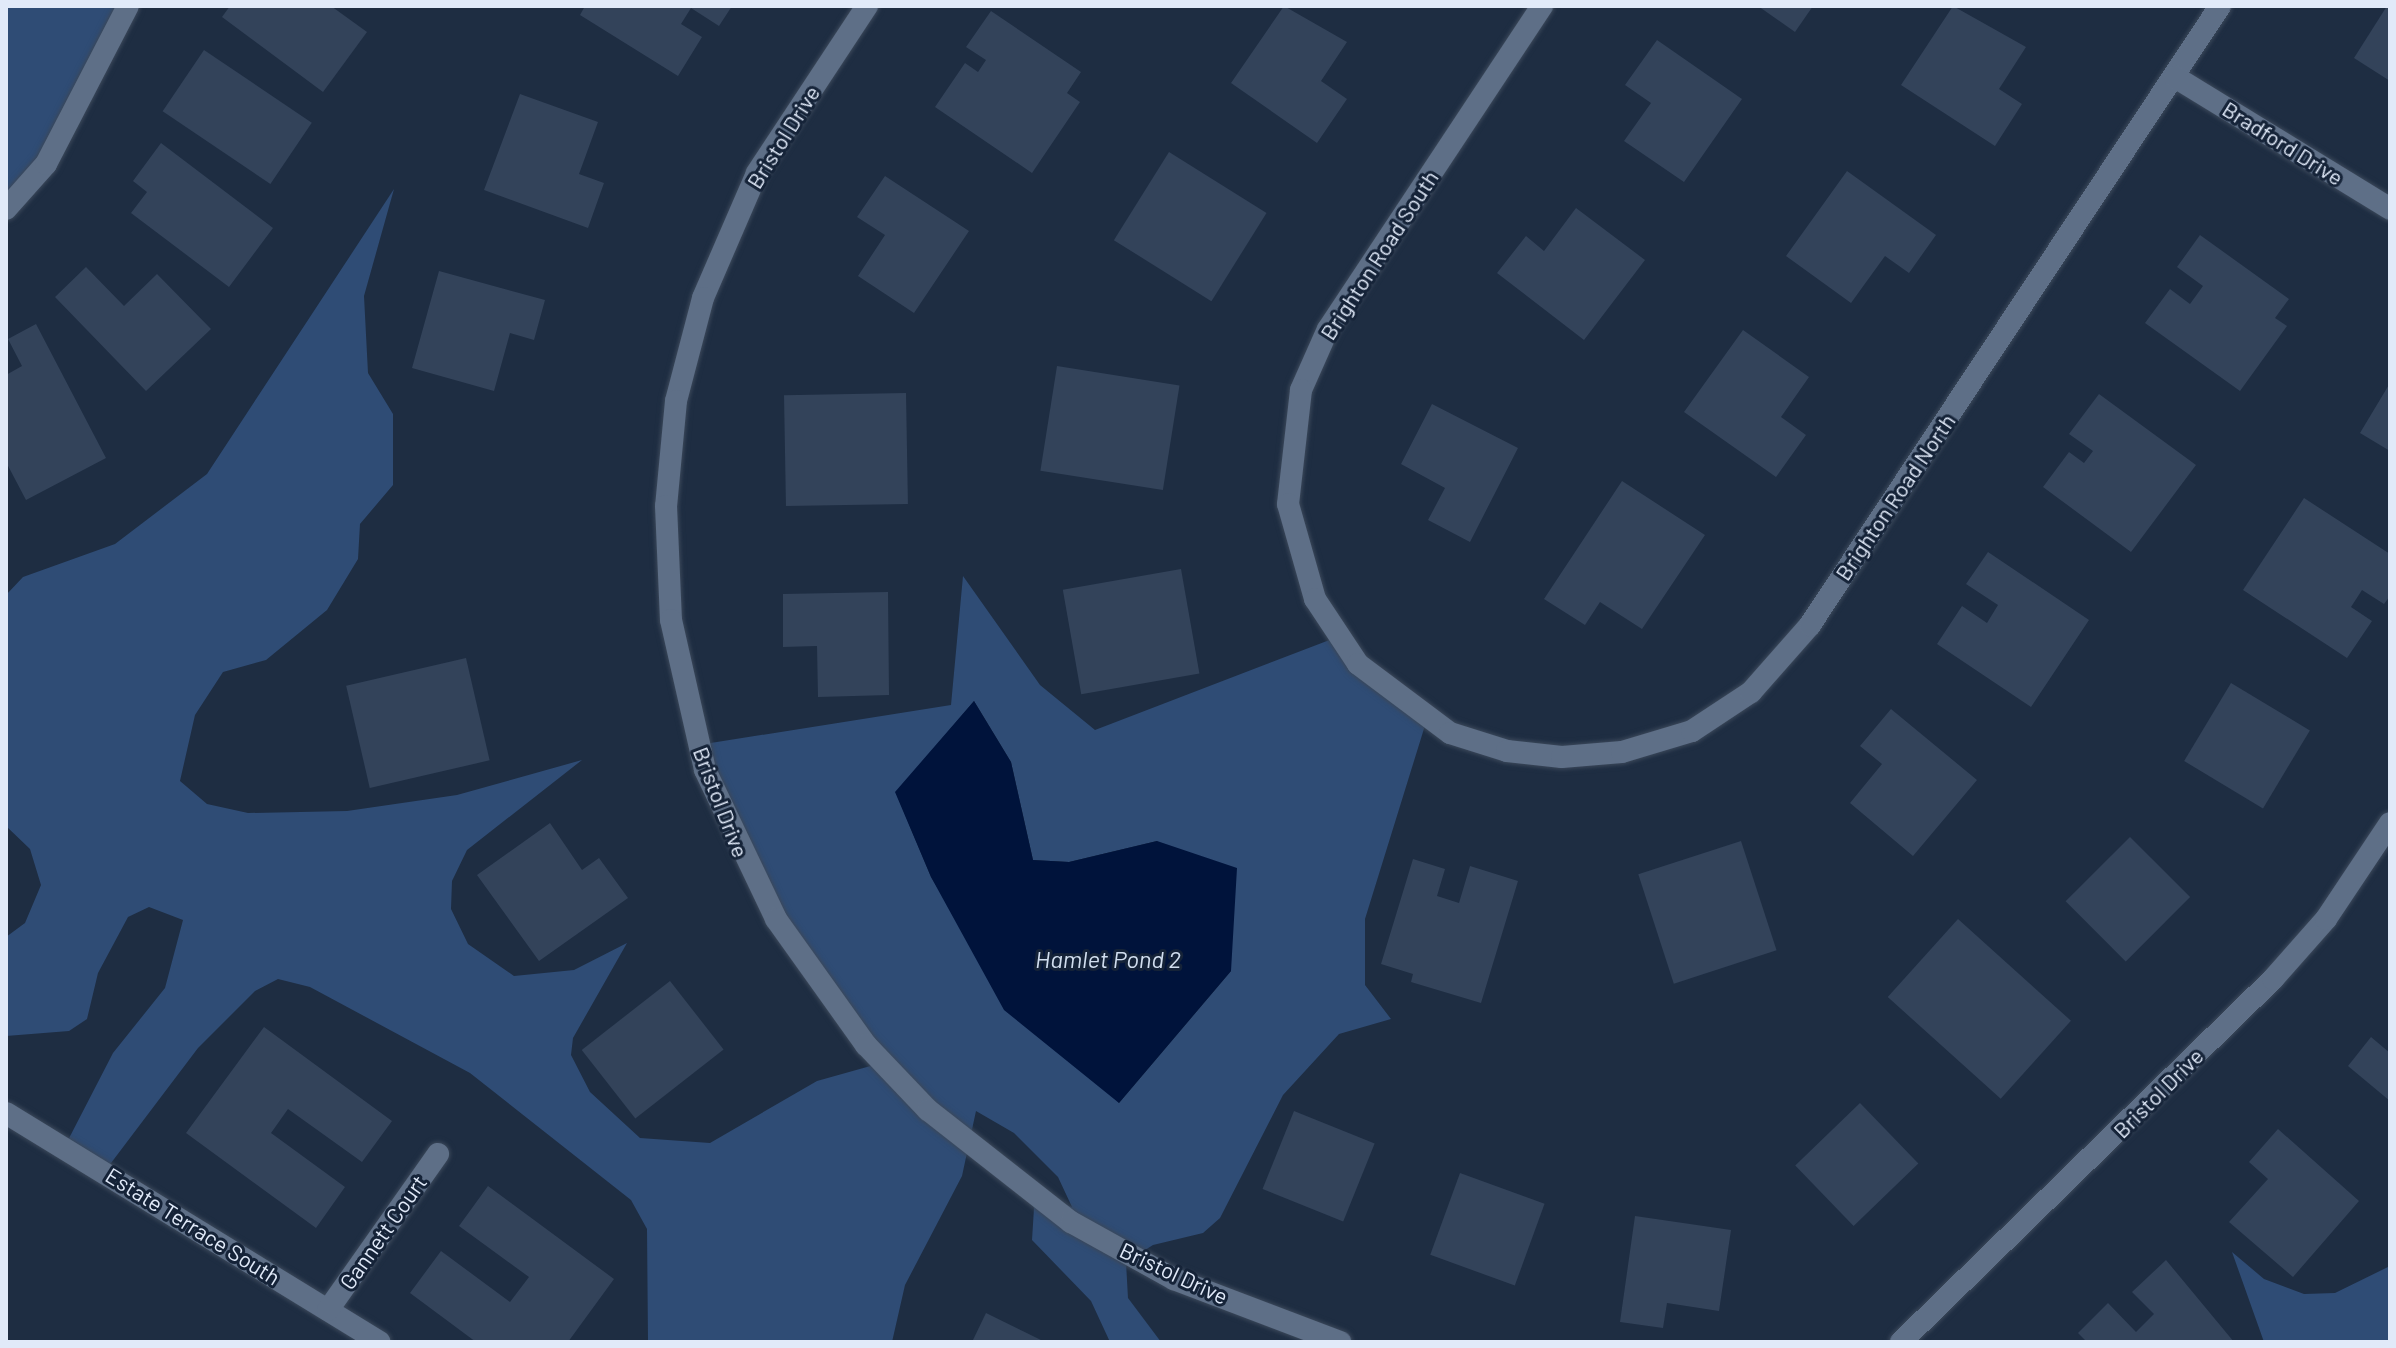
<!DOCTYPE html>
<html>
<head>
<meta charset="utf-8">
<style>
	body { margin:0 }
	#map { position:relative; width:2396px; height:1348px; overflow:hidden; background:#1e2d42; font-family:Barlow,sans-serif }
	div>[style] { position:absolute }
	.green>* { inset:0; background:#2f4c75 }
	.water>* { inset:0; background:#00133b }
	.building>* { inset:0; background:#33435a; transform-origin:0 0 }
	.roads { filter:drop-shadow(0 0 2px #3b485a) drop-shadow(0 0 2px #3b485a) }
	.minor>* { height:22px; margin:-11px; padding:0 11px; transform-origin:11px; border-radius:11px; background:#5e6f87 }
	span { translate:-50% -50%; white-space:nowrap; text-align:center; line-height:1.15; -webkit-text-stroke:6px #152338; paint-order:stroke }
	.street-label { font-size:22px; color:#e1eaf9 }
	.water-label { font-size:24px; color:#d1deef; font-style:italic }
	.frame { position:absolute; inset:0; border:8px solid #e1eaf9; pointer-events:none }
</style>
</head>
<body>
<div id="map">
	<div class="green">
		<div style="clip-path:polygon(6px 6px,128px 6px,6px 209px)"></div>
		<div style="clip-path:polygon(evenodd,394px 189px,364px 296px,368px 373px,393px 414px,393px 485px,360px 524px,358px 559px,327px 610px,266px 660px,223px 672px,195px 715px,180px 781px,207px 804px,248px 813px,347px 811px,457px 795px,582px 760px,467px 850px,452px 881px,451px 909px,468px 944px,514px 976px,574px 970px,627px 943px,573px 1038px,571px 1055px,590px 1092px,640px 1138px,710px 1143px,817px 1081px,874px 1065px,776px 919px,698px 745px,951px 705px,963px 576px,1040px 685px,1095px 730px,1340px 636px,1427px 719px,1365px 919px,1365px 985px,1391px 1019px,1339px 1034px,1283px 1095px,1220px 1218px,1203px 1233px,1153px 1245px,1126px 1262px,1128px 1298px,1161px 1342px,1110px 1342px,1091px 1301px,1032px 1240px,1034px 1208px,1025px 1191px,1072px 1207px,1058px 1177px,1014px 1133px,976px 1111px,962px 1176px,905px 1285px,892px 1342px,648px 1342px,647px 1229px,631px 1200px,470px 1073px,310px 987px,278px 979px,255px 991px,198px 1048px,105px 1171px,65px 1146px,113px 1053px,165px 988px,183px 920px,149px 907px,128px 917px,98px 973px,87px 1019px,69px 1031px,6px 1036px,6px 937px,25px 923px,41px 885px,30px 849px,6px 826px,6px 595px,23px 577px,115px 544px,207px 474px,394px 189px,974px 701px,1011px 762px,1033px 860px,1069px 862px,1157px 841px,1231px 971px,1119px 1103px,968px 938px,931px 877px,896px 793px,974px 701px)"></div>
		<div style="clip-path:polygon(2232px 1252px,2264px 1279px,2304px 1294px,2335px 1293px,2390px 1266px,2390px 1342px,2264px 1342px)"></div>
	</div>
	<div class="water">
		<div style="clip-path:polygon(974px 701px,1011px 762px,1033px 860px,1069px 862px,1157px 841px,1237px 868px,1231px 971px,1119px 1103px,1004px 1010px,931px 877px,895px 792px)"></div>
	</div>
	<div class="building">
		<div style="clip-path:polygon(230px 6px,331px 6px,367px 32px,323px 92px,222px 17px)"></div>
		<div style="clip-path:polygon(585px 6px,732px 6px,719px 26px,691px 8px,681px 24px,702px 37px,678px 76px,580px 15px)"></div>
		<div style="clip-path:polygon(1284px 6px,1347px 42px,1321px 81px,1347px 99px,1317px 143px,1231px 83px)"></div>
		<div style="clip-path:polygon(1758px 6px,1813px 6px,1795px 32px)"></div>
		<div style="clip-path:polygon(1953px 6px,2026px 47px,1999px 89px,2022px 104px,1995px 146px,1901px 85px)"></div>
		<div style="clip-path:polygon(2387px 6px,2390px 6px,2390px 81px,2354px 58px)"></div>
		<div style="clip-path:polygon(991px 11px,1081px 72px,1067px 93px,1080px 102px,1032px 173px,935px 107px,965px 63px,978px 72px,986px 60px,966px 47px)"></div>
		<div style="clip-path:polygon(1657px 40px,1742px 99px,1684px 182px,1624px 141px,1651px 103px,1625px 85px)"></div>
		<div style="left:204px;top:50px;width:130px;height:74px;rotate:34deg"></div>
		<div style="clip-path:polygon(520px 94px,598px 122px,579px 174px,604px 183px,588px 228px,484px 190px)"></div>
		<div style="clip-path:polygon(161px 143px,273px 228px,229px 287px,131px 213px,147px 192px,133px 181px)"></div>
		<div style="left:1169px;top:152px;width:115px;height:104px;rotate:32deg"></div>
		<div style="clip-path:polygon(1847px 171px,1936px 235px,1909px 273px,1885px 256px,1851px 303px,1786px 256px)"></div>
		<div style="clip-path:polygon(885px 176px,969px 231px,914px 313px,858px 276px,885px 235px,857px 217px)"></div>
		<div style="clip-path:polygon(1576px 208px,1645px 260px,1584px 340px,1497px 273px,1526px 236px,1544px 251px)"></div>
		<div style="clip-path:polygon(2200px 235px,2289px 299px,2275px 318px,2287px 326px,2240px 391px,2145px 323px,2170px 289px,2190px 304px,2203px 286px,2177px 267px)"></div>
		<div style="clip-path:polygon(86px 267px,124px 306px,157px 274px,211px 329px,146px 391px,55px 297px)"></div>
		<div style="clip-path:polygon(439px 271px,545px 300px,534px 340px,510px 333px,494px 391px,412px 368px)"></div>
		<div style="clip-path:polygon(36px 324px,106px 458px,26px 500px,6px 462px,6px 375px,22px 366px,8px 339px)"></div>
		<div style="clip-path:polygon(1743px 330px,1809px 377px,1781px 417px,1806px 435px,1776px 477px,1684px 412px)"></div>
		<div style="left:1057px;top:366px;width:124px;height:106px;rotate:9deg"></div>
		<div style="clip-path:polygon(2390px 383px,2390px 451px,2360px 433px)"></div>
		<div style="left:906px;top:393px;width:111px;height:122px;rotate:89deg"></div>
		<div style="clip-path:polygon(2099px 394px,2196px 465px,2131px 552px,2043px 487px,2069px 452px,2084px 463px,2093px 451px,2069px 434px)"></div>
		<div style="clip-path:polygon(1432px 404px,1518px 448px,1470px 542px,1428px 520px,1445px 488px,1401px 464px)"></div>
		<div style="clip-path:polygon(1622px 481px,1705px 535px,1642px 629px,1600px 602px,1585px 625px,1544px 599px)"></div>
		<div style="clip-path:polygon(2304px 498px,2390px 554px,2390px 596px,2384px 604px,2362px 590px,2351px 607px,2372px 621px,2347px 658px,2243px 590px)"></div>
		<div style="clip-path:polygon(1988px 552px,2089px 620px,2031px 707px,1937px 644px,1962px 606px,1987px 623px,1998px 605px,1966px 584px)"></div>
		<div style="left:1181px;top:569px;width:106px;height:120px;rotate:80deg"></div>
		<div style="clip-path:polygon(888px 592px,889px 695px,818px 697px,817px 646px,783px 647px,783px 594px)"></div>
		<div style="left:466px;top:658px;width:105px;height:123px;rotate:77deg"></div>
		<div style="left:2231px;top:683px;width:92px;height:91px;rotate:31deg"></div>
		<div style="clip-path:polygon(1891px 709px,1977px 780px,1913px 856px,1850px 803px,1882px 764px,1860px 746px)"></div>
		<div style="clip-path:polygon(550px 823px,582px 870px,599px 858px,628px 898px,539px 961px,477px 875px)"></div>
		<div style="left:2130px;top:837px;width:85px;height:91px;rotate:45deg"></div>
		<div style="left:1741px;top:841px;width:115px;height:108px;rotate:72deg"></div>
		<div style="clip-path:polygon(1413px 859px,1445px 869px,1437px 896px,1459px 903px,1470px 866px,1518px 881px,1481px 1003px,1411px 982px,1413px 974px,1381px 964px)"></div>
		<div style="left:1958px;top:919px;width:152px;height:105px;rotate:42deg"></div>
		<div style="left:670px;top:981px;width:87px;height:112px;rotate:52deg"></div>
		<div style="clip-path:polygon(264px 1027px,392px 1121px,362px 1162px,288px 1109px,271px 1133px,345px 1187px,316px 1228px,186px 1133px)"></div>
		<div style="clip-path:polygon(2371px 1037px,2390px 1053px,2390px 1101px,2348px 1066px)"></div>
		<div style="left:1860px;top:1103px;width:84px;height:90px;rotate:46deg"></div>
		<div style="left:1294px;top:1111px;width:87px;height:84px;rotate:22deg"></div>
		<div style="clip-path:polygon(2278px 1129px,2359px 1201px,2293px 1277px,2229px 1222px,2268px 1179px,2249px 1162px)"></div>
		<div style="left:1460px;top:1173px;width:90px;height:87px;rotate:20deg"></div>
		<div style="clip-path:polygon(488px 1186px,614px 1279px,568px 1342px,476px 1342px,410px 1293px,441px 1251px,510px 1302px,529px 1277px,459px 1226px)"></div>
		<div style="clip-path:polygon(1635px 1216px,1731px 1230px,1719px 1311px,1667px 1303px,1663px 1328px,1620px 1322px)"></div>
		<div style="clip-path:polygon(2166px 1260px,2234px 1342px,2087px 1342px,2078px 1333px,2108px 1303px,2136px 1332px,2154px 1314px,2132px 1292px)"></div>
		<div style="clip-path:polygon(986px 1313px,1045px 1342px,972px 1342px)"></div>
	</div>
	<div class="roads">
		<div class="minor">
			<div style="left:867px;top:6px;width:200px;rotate:123.4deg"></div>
			<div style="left:757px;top:173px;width:136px;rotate:113.4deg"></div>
			<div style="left:703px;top:298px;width:106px;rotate:104.7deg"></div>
			<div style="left:676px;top:401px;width:105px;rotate:95.4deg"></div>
			<div style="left:666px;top:506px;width:114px;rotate:87.5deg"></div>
			<div style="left:671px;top:620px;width:154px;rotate:77.2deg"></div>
			<div style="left:705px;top:770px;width:165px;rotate:64.5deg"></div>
			<div style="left:776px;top:919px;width:155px;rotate:54.5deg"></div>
			<div style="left:866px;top:1045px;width:90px;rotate:46.4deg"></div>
			<div style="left:928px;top:1110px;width:182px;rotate:38.1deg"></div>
			<div style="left:1071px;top:1222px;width:118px;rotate:29deg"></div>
			<div style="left:1174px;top:1279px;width:178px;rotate:20.8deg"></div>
			<div style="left:1542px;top:6px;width:387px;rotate:123.5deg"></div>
			<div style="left:1328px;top:329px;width:67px;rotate:113.9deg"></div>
			<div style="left:1301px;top:390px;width:115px;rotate:96.5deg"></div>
			<div style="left:1288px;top:504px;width:99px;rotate:74.1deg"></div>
			<div style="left:1315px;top:599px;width:78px;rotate:56.5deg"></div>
			<div style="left:1358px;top:664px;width:115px;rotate:36.9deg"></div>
			<div style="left:1450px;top:733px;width:60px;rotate:17.5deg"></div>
			<div style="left:1507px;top:751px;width:55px;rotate:6.2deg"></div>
			<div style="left:1562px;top:757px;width:60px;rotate:-4.8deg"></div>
			<div style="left:1622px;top:752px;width:73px;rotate:-16.7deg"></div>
			<div style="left:1692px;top:731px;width:71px;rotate:-33.5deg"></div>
			<div style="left:1751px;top:692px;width:89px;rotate:-48.6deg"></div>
			<div style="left:1810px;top:625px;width:742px;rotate:-56.48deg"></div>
			<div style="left:2175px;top:77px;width:252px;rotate:31.5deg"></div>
			<div style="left:6px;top:209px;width:60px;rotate:-48.4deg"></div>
			<div style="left:46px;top:164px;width:178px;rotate:-62.6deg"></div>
			<div style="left:6px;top:1113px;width:438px;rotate:31.5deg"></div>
			<div style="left:328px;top:1310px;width:191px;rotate:-54.8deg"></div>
			<div style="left:1901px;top:1342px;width:520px;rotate:-44.3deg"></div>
			<div style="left:2273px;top:979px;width:80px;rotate:-48.5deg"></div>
			<div style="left:2326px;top:919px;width:115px;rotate:-56.3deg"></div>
		</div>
	</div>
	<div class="street-label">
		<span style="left:783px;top:137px;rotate:-58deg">Bristol Drive</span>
		<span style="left:2283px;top:143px;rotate:32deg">Bradford Drive</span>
		<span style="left:1379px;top:255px;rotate:-57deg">Brighton Road South</span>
		<span style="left:1895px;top:497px;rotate:-56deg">Brighton Road North</span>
		<span style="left:721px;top:802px;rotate:69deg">Bristol Drive</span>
		<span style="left:2158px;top:1093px;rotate:-45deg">Bristol Drive</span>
		<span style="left:193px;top:1226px;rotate:32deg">Estate Terrace South</span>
		<span style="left:383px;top:1232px;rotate:-55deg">Gannett Court</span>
		<span style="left:1174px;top:1273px;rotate:25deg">Bristol Drive</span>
	</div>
	<div class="water-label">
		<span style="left:1108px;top:959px">Hamlet Pond 2</span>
	</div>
	<div class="frame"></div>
</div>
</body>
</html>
